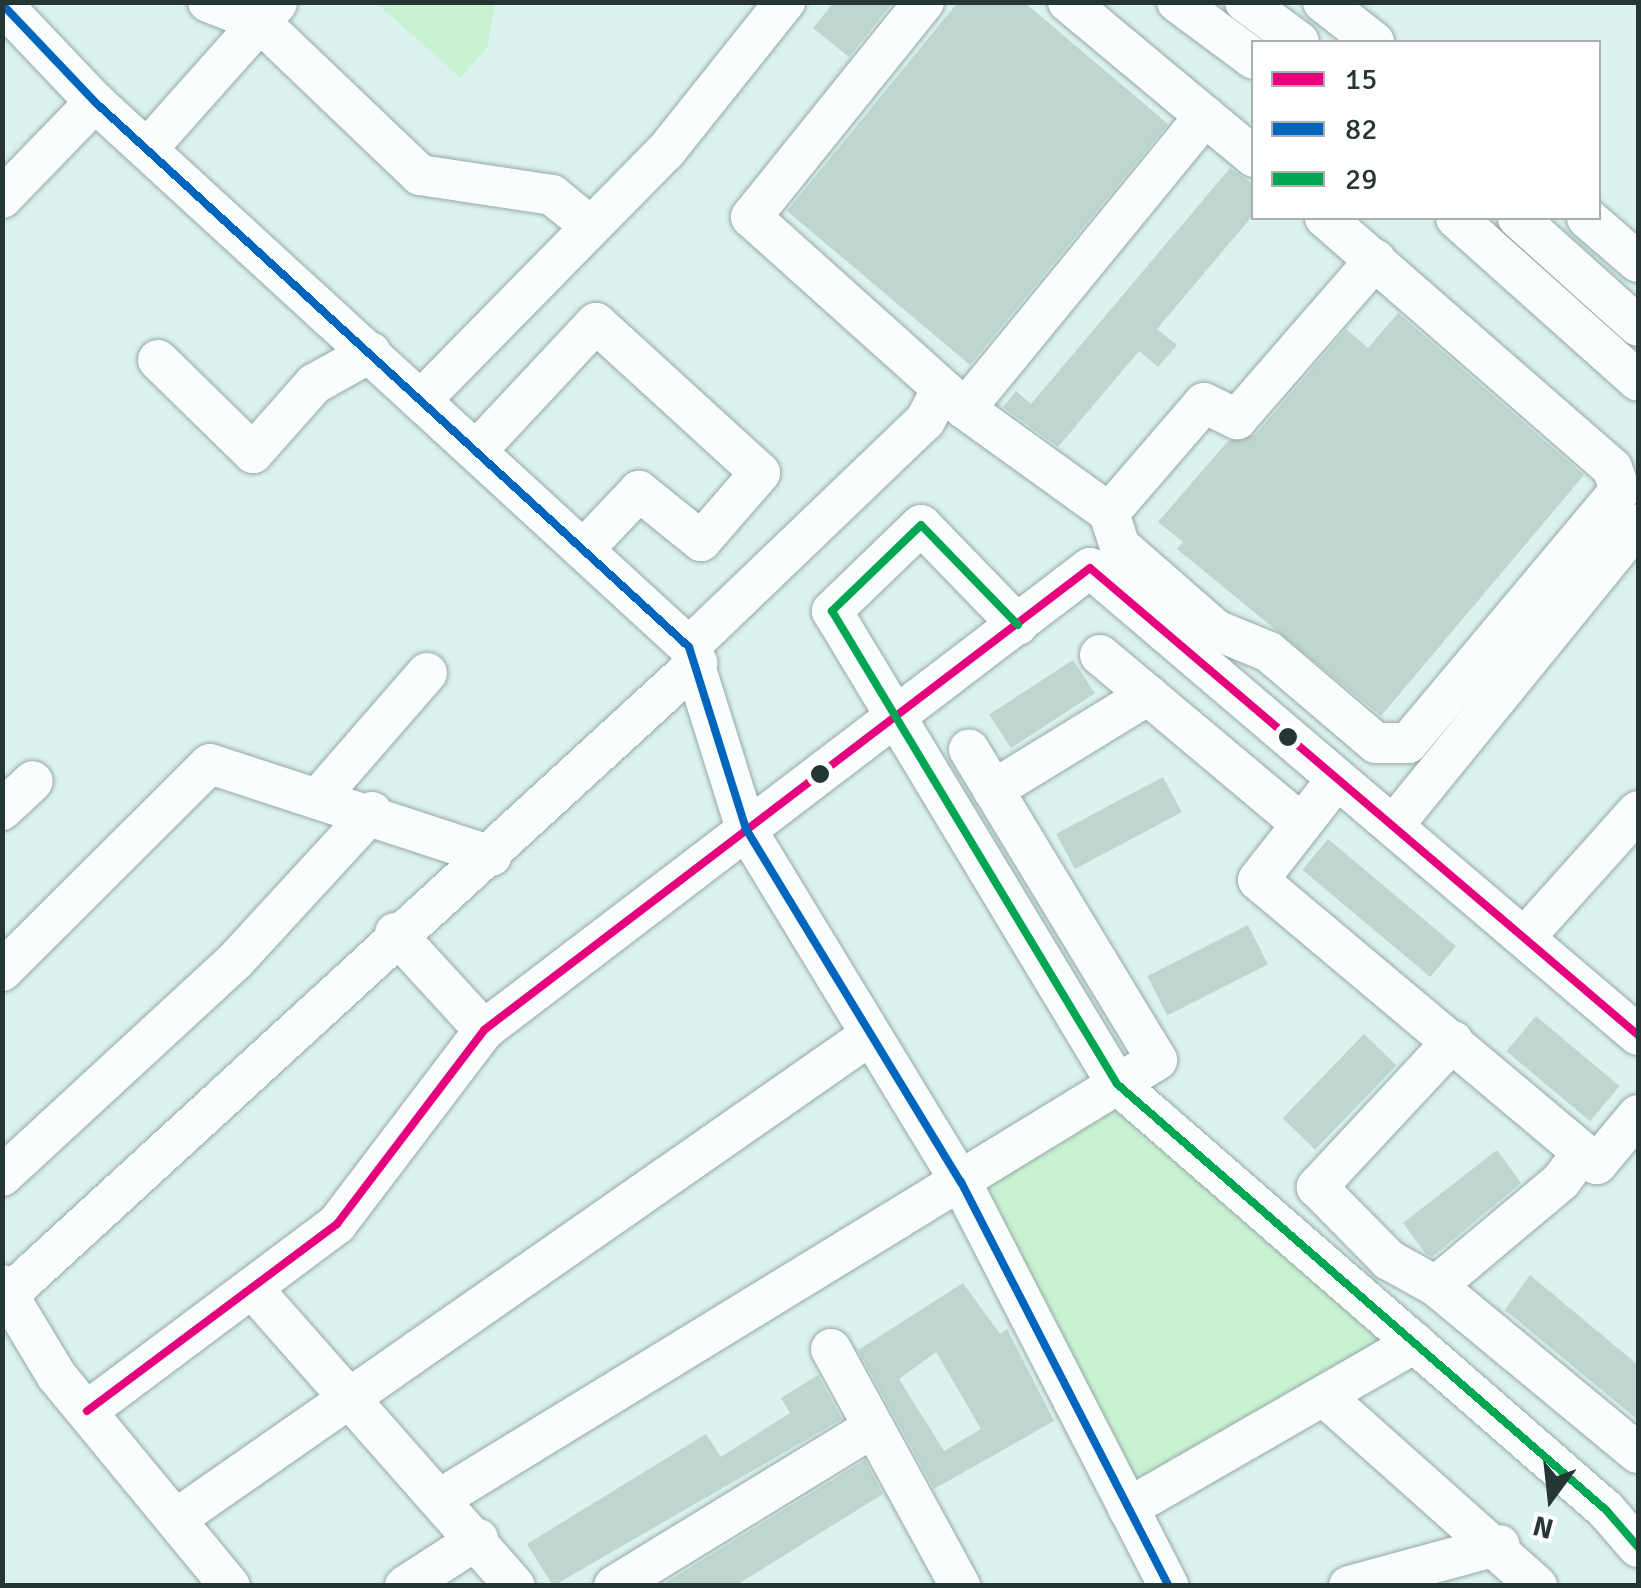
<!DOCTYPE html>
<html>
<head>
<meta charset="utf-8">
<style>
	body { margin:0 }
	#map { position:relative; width:1641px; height:1588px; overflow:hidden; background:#dbf2ef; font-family:Signika,sans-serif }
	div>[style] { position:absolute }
	.green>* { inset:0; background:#c8f3d2 }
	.building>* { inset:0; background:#bdd7cf; transform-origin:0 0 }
	.roads { filter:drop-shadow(0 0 2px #96a8a5) drop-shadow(0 0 2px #96a8a5) }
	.minor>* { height:40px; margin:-20px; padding:0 20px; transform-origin:20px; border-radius:20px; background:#fafdfd }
	.bus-1>* { height:8px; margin:-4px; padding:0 4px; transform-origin:4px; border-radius:4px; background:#e5007d }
	.bus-2>* { height:8px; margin:-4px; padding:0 4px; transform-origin:4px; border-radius:4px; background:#0065bd }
	.bus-3>* { height:8px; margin:-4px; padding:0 4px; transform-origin:4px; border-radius:4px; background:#00a651 }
	.dots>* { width:28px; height:28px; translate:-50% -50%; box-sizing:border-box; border:5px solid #fff; border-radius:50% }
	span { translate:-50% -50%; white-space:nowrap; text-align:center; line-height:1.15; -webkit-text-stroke:9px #fff; paint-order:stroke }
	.frame { position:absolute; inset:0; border:5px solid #253634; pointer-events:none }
	.legend { position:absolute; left:1251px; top:40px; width:350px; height:180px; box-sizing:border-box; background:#fff; border:2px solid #a8afae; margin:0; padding:12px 18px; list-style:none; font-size:30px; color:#253634 }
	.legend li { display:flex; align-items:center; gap:20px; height:50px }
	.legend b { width:50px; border:2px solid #a8afae }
	.north { position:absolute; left:1501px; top:1448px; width:100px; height:100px; -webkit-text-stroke:8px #fff; paint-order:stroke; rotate:195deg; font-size:28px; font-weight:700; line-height:40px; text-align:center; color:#253634 }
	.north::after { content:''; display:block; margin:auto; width:35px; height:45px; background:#253634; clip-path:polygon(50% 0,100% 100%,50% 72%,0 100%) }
</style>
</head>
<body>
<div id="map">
	<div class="green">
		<div style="clip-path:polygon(376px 3px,495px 3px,488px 46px,461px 78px)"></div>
		<div style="clip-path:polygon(1121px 1096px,1396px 1345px,1125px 1492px,974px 1192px)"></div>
	</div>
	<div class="building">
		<div style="clip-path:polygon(834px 2px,893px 2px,849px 57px,813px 28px)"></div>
		<div style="clip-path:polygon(958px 2px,1024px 2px,1168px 124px,970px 365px,787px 211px)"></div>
		<div style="clip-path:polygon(1230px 168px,1254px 185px,1254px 214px,1157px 329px,1177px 345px,1158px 367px,1139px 351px,1058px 447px,1003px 407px,1016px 391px,1031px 404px)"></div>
		<div style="clip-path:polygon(1398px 313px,1584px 475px,1381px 716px,1177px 549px,1183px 542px,1158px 522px,1228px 441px,1255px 435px,1346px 329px,1368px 348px)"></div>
		<div style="left:1073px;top:660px;width:40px;height:100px;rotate:57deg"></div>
		<div style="left:1163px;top:777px;width:40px;height:121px;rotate:62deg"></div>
		<div style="left:1328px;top:839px;width:167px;height:40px;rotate:40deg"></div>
		<div style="left:1248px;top:925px;width:44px;height:113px;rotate:63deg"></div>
		<div style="left:1536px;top:1016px;width:109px;height:46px;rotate:40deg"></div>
		<div style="left:1364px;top:1034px;width:45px;height:117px;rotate:44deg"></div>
		<div style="clip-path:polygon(1497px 1150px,1521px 1183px,1432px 1257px,1425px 1253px,1403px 1223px)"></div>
		<div style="clip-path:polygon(1530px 1275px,1638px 1365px,1638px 1420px,1505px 1310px)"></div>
		<div style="clip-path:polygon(evenodd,963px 1283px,1000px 1334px,1007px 1329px,1054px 1421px,934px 1489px,858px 1350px,963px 1283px,936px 1352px,981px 1429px,944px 1451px,899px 1379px,936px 1352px)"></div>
		<div style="clip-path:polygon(818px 1375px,842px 1419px,553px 1586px,527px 1544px,706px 1434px,721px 1457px,790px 1413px,781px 1398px)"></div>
		<div style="clip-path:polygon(865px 1460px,883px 1494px,735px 1586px,660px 1586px)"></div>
	</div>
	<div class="roads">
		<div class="minor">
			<div style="left:208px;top:2px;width:57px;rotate:21.6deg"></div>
			<div style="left:261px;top:23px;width:220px;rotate:43.7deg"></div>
			<div style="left:420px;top:175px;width:134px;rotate:8.6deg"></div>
			<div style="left:552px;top:195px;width:48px;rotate:39deg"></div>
			<div style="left:924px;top:2px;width:276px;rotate:128.8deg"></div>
			<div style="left:751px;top:217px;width:288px;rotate:41.9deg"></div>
			<div style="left:965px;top:409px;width:178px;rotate:35.8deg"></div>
			<div style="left:1109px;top:513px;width:35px;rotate:72deg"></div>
			<div style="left:1120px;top:546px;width:128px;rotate:41.2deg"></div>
			<div style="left:1216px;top:630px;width:57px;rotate:22.5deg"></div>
			<div style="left:1269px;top:652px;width:140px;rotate:40.4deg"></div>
			<div style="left:1376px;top:743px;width:32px"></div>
			<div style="left:1408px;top:743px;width:330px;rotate:-50deg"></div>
			<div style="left:1620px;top:490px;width:23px;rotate:-110deg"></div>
			<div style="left:1612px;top:468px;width:381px;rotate:-138.9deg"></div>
			<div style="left:1068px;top:2px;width:242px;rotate:39.8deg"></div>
			<div style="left:1177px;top:2px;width:96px;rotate:36.5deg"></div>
			<div style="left:1245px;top:2px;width:67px;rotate:36.5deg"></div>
			<div style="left:1323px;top:2px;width:65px;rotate:38.1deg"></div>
			<div style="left:2px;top:4px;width:135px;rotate:46.5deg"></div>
			<div style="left:95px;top:102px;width:806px;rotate:42.54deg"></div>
			<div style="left:689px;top:647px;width:191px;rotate:72.6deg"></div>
			<div style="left:746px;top:829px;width:413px;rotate:58.7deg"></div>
			<div style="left:961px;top:1182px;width:454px;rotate:62.8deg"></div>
			<div style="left:147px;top:149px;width:195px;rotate:-48.3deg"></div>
			<div style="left:2px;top:198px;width:134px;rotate:-45.9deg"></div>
			<div style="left:1456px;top:218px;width:244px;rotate:41.8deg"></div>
			<div style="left:1518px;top:218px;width:161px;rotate:42deg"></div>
			<div style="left:1587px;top:218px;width:67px;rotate:40.8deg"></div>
			<div style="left:158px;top:360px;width:133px;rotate:44.4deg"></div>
			<div style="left:253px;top:453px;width:92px;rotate:-48.5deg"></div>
			<div style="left:314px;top:384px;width:65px;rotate:-29.3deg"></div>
			<div style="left:422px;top:399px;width:348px;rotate:-45.5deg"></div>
			<div style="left:666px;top:151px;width:191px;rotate:-51.4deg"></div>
			<div style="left:965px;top:409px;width:379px;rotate:-50.7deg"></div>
			<div style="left:477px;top:450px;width:174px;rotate:-46.9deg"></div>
			<div style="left:596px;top:323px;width:222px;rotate:42.4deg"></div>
			<div style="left:760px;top:473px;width:90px;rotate:130.9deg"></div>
			<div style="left:701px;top:541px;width:80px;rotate:-141.1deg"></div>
			<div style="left:639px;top:491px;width:80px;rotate:133.5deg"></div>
			<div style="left:1109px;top:513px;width:145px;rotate:-49.2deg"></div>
			<div style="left:1204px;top:403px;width:37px;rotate:26deg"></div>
			<div style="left:1237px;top:419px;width:211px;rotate:-49deg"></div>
			<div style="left:1018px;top:625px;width:139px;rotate:-134.1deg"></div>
			<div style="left:921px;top:525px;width:124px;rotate:136deg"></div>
			<div style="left:832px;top:611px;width:552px;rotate:58.93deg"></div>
			<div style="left:1117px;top:1084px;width:649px;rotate:41.06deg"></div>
			<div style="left:1606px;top:1510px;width:49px;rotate:49.1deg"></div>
			<div style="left:689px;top:647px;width:327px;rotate:-43.8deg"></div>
			<div style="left:925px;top:421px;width:36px;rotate:-62deg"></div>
			<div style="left:1100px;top:655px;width:260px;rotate:40deg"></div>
			<div style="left:1337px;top:779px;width:128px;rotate:128deg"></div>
			<div style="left:1258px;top:880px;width:442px;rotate:40deg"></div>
			<div style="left:1597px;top:1164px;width:64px;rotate:-50.1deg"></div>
			<div style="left:993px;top:790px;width:182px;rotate:-31.5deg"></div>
			<div style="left:320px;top:796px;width:163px;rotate:-49deg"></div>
			<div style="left:2px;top:810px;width:42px;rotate:-43.1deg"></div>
			<div style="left:1393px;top:826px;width:389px;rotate:-50.9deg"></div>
			<div style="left:395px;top:933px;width:132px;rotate:47.5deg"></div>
			<div style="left:1525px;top:937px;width:169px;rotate:-48.1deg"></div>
			<div style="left:2px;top:971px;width:293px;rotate:-44.9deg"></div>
			<div style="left:210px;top:764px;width:296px;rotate:18.1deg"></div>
			<div style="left:1453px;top:1041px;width:200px;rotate:133deg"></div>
			<div style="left:1317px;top:1187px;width:103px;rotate:45.4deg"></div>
			<div style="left:1389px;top:1260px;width:54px;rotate:29deg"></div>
			<div style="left:1436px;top:1286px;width:262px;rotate:39.6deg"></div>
			<div style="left:2px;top:1176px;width:318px;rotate:-42.7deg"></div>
			<div style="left:236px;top:960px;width:201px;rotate:-47.4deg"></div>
			<div style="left:2px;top:1285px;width:105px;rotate:59deg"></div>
			<div style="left:56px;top:1375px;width:273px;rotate:50.5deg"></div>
			<div style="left:1436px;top:1286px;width:163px;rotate:-40deg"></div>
			<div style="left:1561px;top:1181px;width:36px;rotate:-53deg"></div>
			<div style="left:252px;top:1288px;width:397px;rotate:48.6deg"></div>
			<div style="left:9px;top:1294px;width:934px;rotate:-42.53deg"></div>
			<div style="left:831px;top:1349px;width:270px;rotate:61.4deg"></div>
			<div style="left:1325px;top:1397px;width:284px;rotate:41.7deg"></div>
			<div style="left:87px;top:1411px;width:312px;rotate:-36.8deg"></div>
			<div style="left:337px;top:1224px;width:243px;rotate:-52.8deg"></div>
			<div style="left:484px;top:1030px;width:762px;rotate:-37.32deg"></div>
			<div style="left:1090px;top:568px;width:720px;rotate:40.44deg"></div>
			<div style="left:443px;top:1497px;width:837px;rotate:-31.47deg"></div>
			<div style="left:1157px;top:1060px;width:363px;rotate:-121.2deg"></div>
			<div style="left:1128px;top:1508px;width:331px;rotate:-29.9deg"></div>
			<div style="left:176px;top:1519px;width:845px;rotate:-34.88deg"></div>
			<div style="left:405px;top:1586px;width:87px;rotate:-32.8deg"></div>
			<div style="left:614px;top:1586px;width:303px;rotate:-31.5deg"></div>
			<div style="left:1349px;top:1586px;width:156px;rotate:-15.2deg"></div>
		</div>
	</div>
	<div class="bus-1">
		<div style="left:87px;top:1411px;width:312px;rotate:-36.8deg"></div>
		<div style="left:337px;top:1224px;width:243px;rotate:-52.8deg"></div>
		<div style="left:484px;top:1030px;width:762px;rotate:-37.32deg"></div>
		<div style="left:1090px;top:568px;width:720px;rotate:40.44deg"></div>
	</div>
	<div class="bus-2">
		<div style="left:2px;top:4px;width:135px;rotate:46.5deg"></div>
		<div style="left:95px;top:102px;width:806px;rotate:42.54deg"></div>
		<div style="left:689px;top:647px;width:191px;rotate:72.6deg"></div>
		<div style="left:746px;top:829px;width:413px;rotate:58.7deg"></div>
		<div style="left:961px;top:1182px;width:454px;rotate:62.8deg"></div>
	</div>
	<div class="bus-3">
		<div style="left:1018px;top:625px;width:139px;rotate:-134.1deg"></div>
		<div style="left:921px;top:525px;width:124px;rotate:136deg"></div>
		<div style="left:832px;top:611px;width:552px;rotate:58.93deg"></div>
		<div style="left:1117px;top:1084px;width:649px;rotate:41.06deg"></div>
		<div style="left:1606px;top:1510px;width:49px;rotate:49.1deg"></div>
	</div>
	<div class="dots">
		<div style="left:1288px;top:737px;background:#253634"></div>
		<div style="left:820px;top:774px;background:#253634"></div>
	</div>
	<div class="frame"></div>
	<ul class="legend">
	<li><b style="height:12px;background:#e5007d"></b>15</li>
	<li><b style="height:12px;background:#0065bd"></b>82</li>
	<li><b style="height:12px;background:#00a651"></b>29</li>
	</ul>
	<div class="north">N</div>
</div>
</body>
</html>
